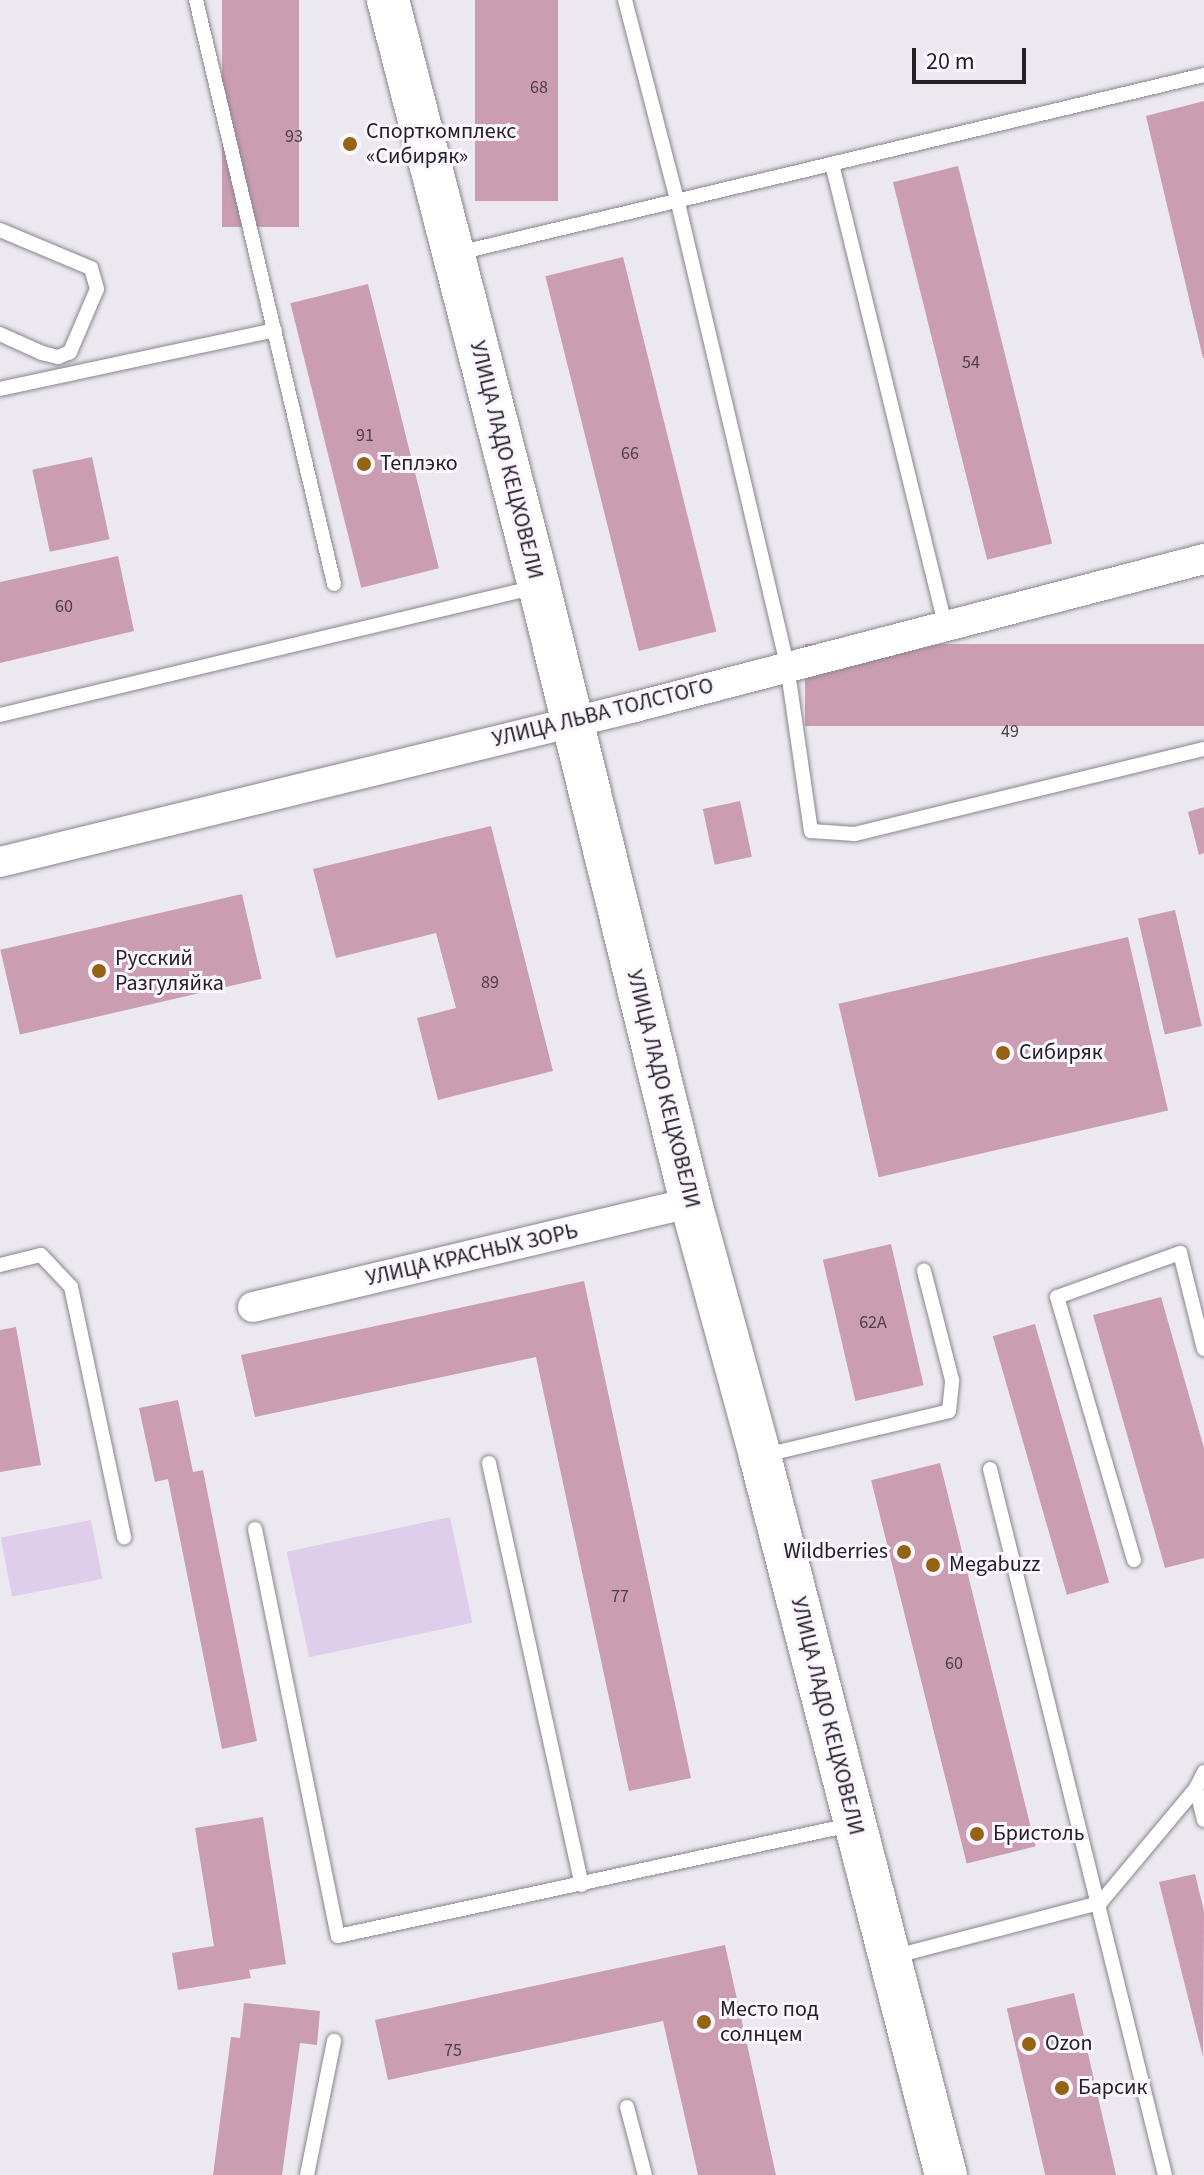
<!DOCTYPE html>
<html>
<head>
<meta charset="utf-8">
<style>
	body { margin:0 }
	#map { position:relative; width:1204px; height:2175px; overflow:hidden; background:#ece8f0; font-family:"Source Sans 3",sans-serif }
	div>[style] { position:absolute }
	.green>* { inset:0; background:#deceec; transform-origin:0 0 }
	.building>* { inset:0; background:#ca9db1; transform-origin:0 0 }
	.roads { filter:drop-shadow(0 0 2px #8a868d) drop-shadow(0 0 2px #8a868d) }
	.service>* { height:14px; margin:-7px; padding:0 7px; transform-origin:7px; border-radius:7px; background:#fff }
	.minor>* { height:30px; margin:-15px; padding:0 15px; transform-origin:15px; border-radius:15px; background:#fff }
	.secondary>* { height:42px; margin:-21px; padding:0 21px; transform-origin:21px; border-radius:21px; background:#fff }
	.dots>* { width:22px; height:22px; translate:-50% -50%; box-sizing:border-box; border:4px solid #faf5fe; border-radius:50% }
	span { translate:-50% -50%; white-space:nowrap; text-align:center; line-height:1.15; -webkit-text-stroke:6px #faf5fe; paint-order:stroke }
	.number-label { font-size:18px; color:#4d4047 }
	.number-label span { -webkit-text-stroke-width:0 }
	.poi-label { font-size:22px; color:#232124 }
	.left { translate:0 -50%; text-align:left }
	.right { translate:-100% -50%; text-align:right }
	.street-label { font-size:22px; color:#232124 }
	.scale { position:absolute; left:912px; top:48px; width:114px; height:36px; box-sizing:border-box; border:4px solid #232124; border-top:0; padding-left:10px; font-size:24px; line-height:28px; white-space:nowrap; color:#232124; -webkit-text-stroke:6px #faf5fe; paint-order:stroke }
</style>
</head>
<body>
<div id="map">
	<div class="green">
		<div style="left:450px;top:1517px;width:108px;height:167px;rotate:78deg"></div>
		<div style="left:91px;top:1520px;width:60px;height:92px;rotate:79deg"></div>
	</div>
	<div class="building">
		<div style="left:222px;top:0;width:77px;height:227px"></div>
		<div style="left:475px;top:0;width:83px;height:201px"></div>
		<div style="clip-path:polygon(1204px 101px,1204px 358px,1203px 358px,1146px 116px)"></div>
		<div style="left:958px;top:166px;width:389px;height:67px;rotate:76deg"></div>
		<div style="left:623px;top:257px;width:386px;height:80px;rotate:76deg"></div>
		<div style="left:368px;top:284px;width:293px;height:80px;rotate:76deg"></div>
		<div style="left:92px;top:457px;width:84px;height:61px;rotate:78deg"></div>
		<div style="clip-path:polygon(118px 556px,134px 631px,0 663px,0 582px)"></div>
		<div style="left:1204px;top:644px;width:82px;height:399px;rotate:90deg"></div>
		<div style="left:740px;top:801px;width:57px;height:38px;rotate:78deg"></div>
		<div style="clip-path:polygon(1204px 807px,1204px 853px,1199px 855px,1188px 812px)"></div>
		<div style="clip-path:polygon(491px 826px,553px 1071px,438px 1100px,417px 1018px,456px 1008px,436px 933px,336px 958px,313px 869px)"></div>
		<div style="left:242px;top:894px;width:87px;height:248px;rotate:77deg"></div>
		<div style="left:1175px;top:910px;width:119px;height:38px;rotate:77deg"></div>
		<div style="left:1128px;top:937px;width:178px;height:297px;rotate:77deg"></div>
		<div style="left:891px;top:1244px;width:145px;height:70px;rotate:77deg"></div>
		<div style="clip-path:polygon(584px 1281px,691px 1778px,629px 1791px,536px 1357px,255px 1417px,241px 1355px)"></div>
		<div style="clip-path:polygon(1161px 1297px,1204px 1448px,1204px 1558px,1165px 1568px,1093px 1315px)"></div>
		<div style="left:1035px;top:1324px;width:269px;height:44px;rotate:74deg"></div>
		<div style="clip-path:polygon(16px 1327px,41px 1465px,0 1472px,0 1330px)"></div>
		<div style="clip-path:polygon(178px 1400px,193px 1472px,203px 1470px,257px 1741px,222px 1749px,168px 1479px,155px 1482px,139px 1408px)"></div>
		<div style="left:940px;top:1463px;width:395px;height:71px;rotate:76deg"></div>
		<div style="clip-path:polygon(263px 1817px,286px 1964px,249px 1970px,251px 1978px,178px 1990px,172px 1953px,214px 1946px,195px 1828px)"></div>
		<div style="clip-path:polygon(1195px 1874px,1204px 1911px,1203px 2057px,1159px 1882px)"></div>
		<div style="clip-path:polygon(725px 1945px,776px 2175px,698px 2175px,663px 2021px,388px 2080px,375px 2020px)"></div>
		<div style="left:1074px;top:1993px;width:187px;height:69px;rotate:77deg"></div>
		<div style="clip-path:polygon(244px 2003px,320px 2011px,317px 2045px,300px 2043px,282px 2175px,213px 2175px,231px 2037px,240px 2038px)"></div>
	</div>
	<div class="roads">
		<div class="service">
			<div style="left:196px;top:0;width:600px;rotate:76.7deg"></div>
			<div style="left:625px;top:0;width:210px;rotate:75.4deg"></div>
			<div style="left:678px;top:203px;width:475px;rotate:76.7deg"></div>
			<div style="left:787px;top:665px;width:168px;rotate:81.8deg"></div>
			<div style="left:811px;top:831px;width:44px;rotate:3.9deg"></div>
			<div style="left:855px;top:834px;width:359px;rotate:-13.7deg"></div>
			<div style="left:832px;top:164px;width:475px;rotate:76.2deg"></div>
			<div style="left:0;top:230px;width:99px;rotate:22.7deg"></div>
			<div style="left:91px;top:268px;width:22px;rotate:74deg"></div>
			<div style="left:97px;top:289px;width:69px;rotate:113.2deg"></div>
			<div style="left:70px;top:352px;width:13px;rotate:157deg"></div>
			<div style="left:58px;top:357px;width:16px;rotate:-166deg"></div>
			<div style="left:42px;top:353px;width:46px;rotate:-155.7deg"></div>
			<div style="left:458px;top:253px;width:767px;rotate:-13.42deg"></div>
			<div style="left:0;top:389px;width:281px;rotate:-12.1deg"></div>
			<div style="left:0;top:715px;width:551px;rotate:-13.43deg"></div>
			<div style="left:0;top:1265px;width:42px;rotate:-13.7deg"></div>
			<div style="left:41px;top:1255px;width:44px;rotate:46.8deg"></div>
			<div style="left:71px;top:1287px;width:256px;rotate:78deg"></div>
			<div style="left:765px;top:1455px;width:189px;rotate:-13.4deg"></div>
			<div style="left:949px;top:1411px;width:31px;rotate:-84deg"></div>
			<div style="left:952px;top:1380px;width:113px;rotate:-104.4deg"></div>
			<div style="left:489px;top:1463px;width:432px;rotate:77.6deg"></div>
			<div style="left:990px;top:1469px;width:727px;rotate:76.08deg"></div>
			<div style="left:255px;top:1529px;width:415px;rotate:78.5deg"></div>
			<div style="left:338px;top:1936px;width:524px;rotate:-12.23deg"></div>
			<div style="left:1134px;top:1560px;width:274px;rotate:-106.3deg"></div>
			<div style="left:1057px;top:1297px;width:131px;rotate:-19.7deg"></div>
			<div style="left:1180px;top:1253px;width:99px;rotate:76deg"></div>
			<div style="left:1196px;top:1788px;width:33px;rotate:76deg"></div>
			<div style="left:892px;top:1957px;width:215px;rotate:-14.6deg"></div>
			<div style="left:1100px;top:1903px;width:150px;rotate:-50.1deg"></div>
			<div style="left:1196px;top:1788px;width:18px;rotate:-63deg"></div>
			<div style="left:627px;top:2107px;width:70px;rotate:75.2deg"></div>
			<div style="left:307px;top:2175px;width:137px;rotate:-78.6deg"></div>
		</div>
		<div class="minor">
			<div style="left:0;top:862px;width:654px;rotate:-13.72deg"></div>
			<div style="left:635px;top:707px;width:588px;rotate:-14.58deg"></div>
			<div style="left:253px;top:1307px;width:450px;rotate:-13.4deg"></div>
		</div>
		<div class="secondary">
			<div style="left:388px;top:0;width:605px;rotate:75.55deg"></div>
			<div style="left:539px;top:586px;width:635px;rotate:76.16deg"></div>
			<div style="left:691px;top:1203px;width:262px;rotate:74.7deg"></div>
			<div style="left:760px;top:1456px;width:743px;rotate:75.5deg"></div>
		</div>
	</div>
	<div class="dots">
		<div style="left:350px;top:144px;background:#946414"></div>
		<div style="left:364px;top:464px;background:#946414"></div>
		<div style="left:99px;top:971px;background:#946414"></div>
		<div style="left:1003px;top:1053px;background:#946414"></div>
		<div style="left:904px;top:1552px;background:#946414"></div>
		<div style="left:933px;top:1565px;background:#946414"></div>
		<div style="left:977px;top:1834px;background:#946414"></div>
		<div style="left:704px;top:2022px;background:#946414"></div>
		<div style="left:1029px;top:2044px;background:#946414"></div>
		<div style="left:1062px;top:2088px;background:#946414"></div>
	</div>
	<div class="number-label">
		<span style="left:539px;top:88px">68</span>
		<span style="left:294px;top:137px">93</span>
		<span style="left:971px;top:363px">54</span>
		<span style="left:365px;top:436px">91</span>
		<span style="left:630px;top:454px">66</span>
		<span style="left:64px;top:607px">60</span>
		<span style="left:1010px;top:732px">49</span>
		<span style="left:490px;top:983px">89</span>
		<span style="left:873px;top:1323px">62А</span>
		<span style="left:620px;top:1597px">77</span>
		<span style="left:954px;top:1664px">60</span>
		<span style="left:453px;top:2051px">75</span>
	</div>
	<div class="poi-label">
		<span class="left" style="left:366px;top:144px">Спорткомплекс<br>«Сибиряк»</span>
		<span class="left" style="left:380px;top:464px">Теплэко</span>
		<span class="left" style="left:115px;top:971px">Русский<br>Разгуляйка</span>
		<span class="left" style="left:1019px;top:1053px">Сибиряк</span>
		<span class="right" style="left:888px;top:1552px">Wildberries</span>
		<span class="left" style="left:949px;top:1565px">Megabuzz</span>
		<span class="left" style="left:993px;top:1834px">Бристоль</span>
		<span class="left" style="left:720px;top:2022px">Место под<br>солнцем</span>
		<span class="left" style="left:1045px;top:2044px">Ozon</span>
		<span class="left" style="left:1078px;top:2088px">Барсик</span>
	</div>
	<div class="street-label">
		<span style="left:506px;top:460px;rotate:76deg">УЛИЦА ЛАДО КЕЦХОВЕЛИ</span>
		<span style="left:603px;top:713px;rotate:-14deg">УЛИЦА ЛЬВА ТОЛСТОГО</span>
		<span style="left:663px;top:1089px;rotate:76deg">УЛИЦА ЛАДО КЕЦХОВЕЛИ</span>
		<span style="left:472px;top:1255px;rotate:-13deg">УЛИЦА КРАСНЫХ ЗОРЬ</span>
		<span style="left:827px;top:1716px;rotate:76deg">УЛИЦА ЛАДО КЕЦХОВЕЛИ</span>
	</div>
	<div class="scale">20 m</div>
</div>
</body>
</html>
